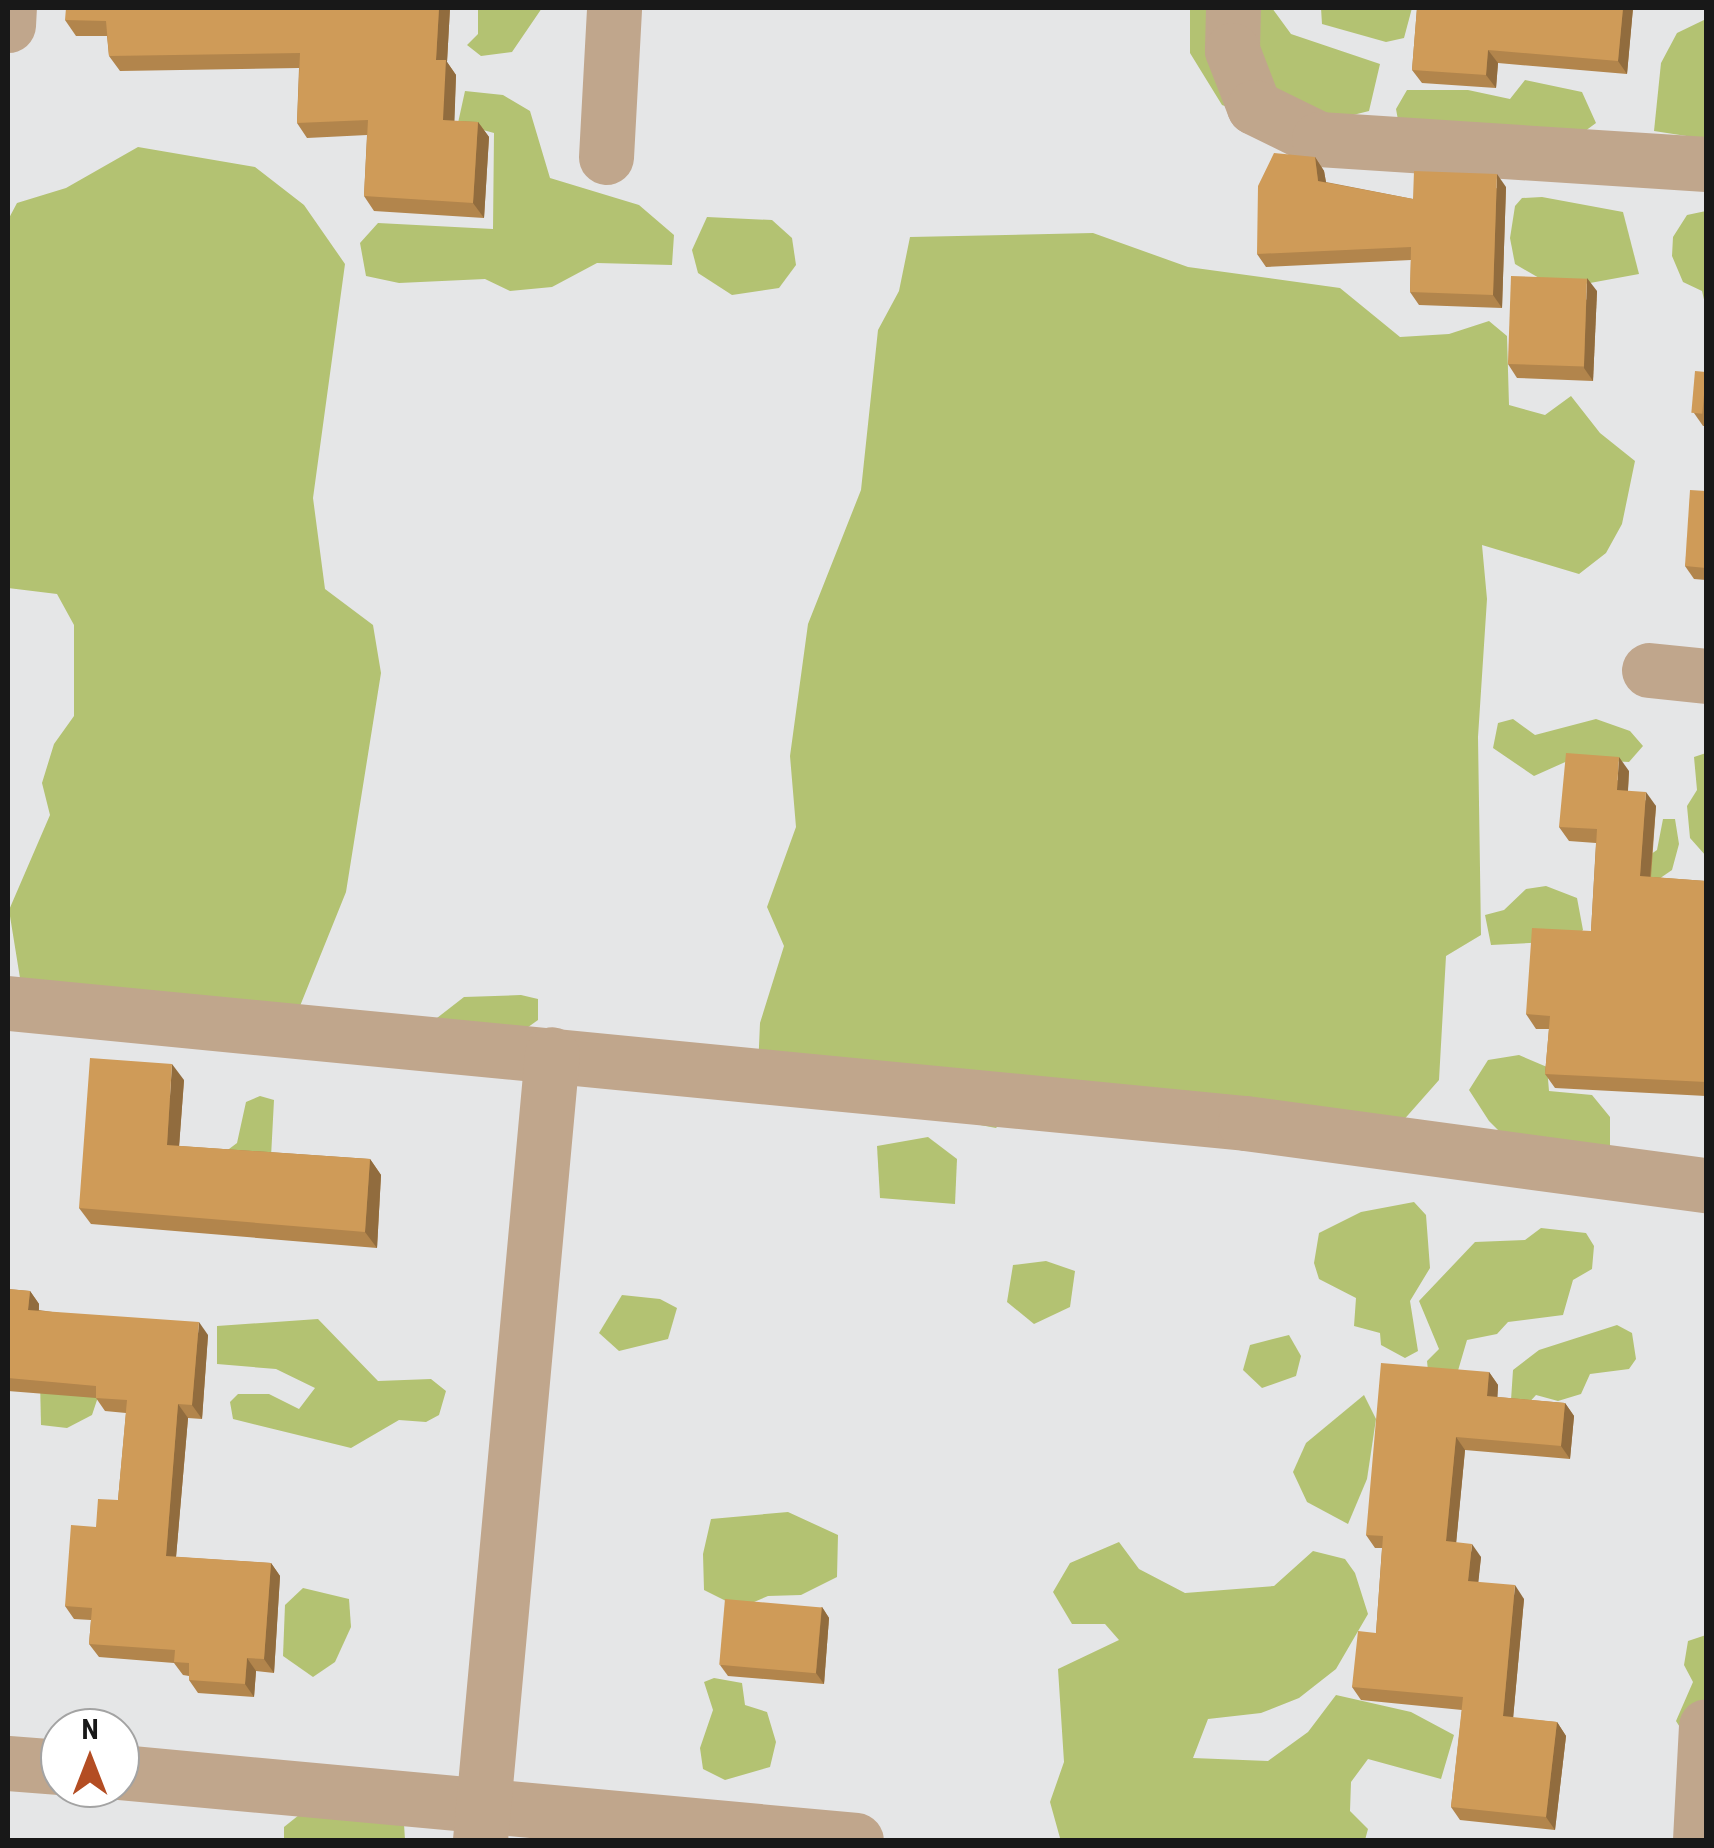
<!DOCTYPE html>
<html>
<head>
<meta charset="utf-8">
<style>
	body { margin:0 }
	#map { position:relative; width:1714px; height:1848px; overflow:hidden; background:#e5e6e7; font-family:"Roboto Condensed",sans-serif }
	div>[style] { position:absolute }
	.forest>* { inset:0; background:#b3c272 }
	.street>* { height:55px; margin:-27.5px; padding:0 27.5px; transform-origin:27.5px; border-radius:27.5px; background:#c0a68c }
	.wall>* { inset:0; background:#b2854c }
	.shaded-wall>* { inset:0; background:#916c3e }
	.building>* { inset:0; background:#cf9b58; transform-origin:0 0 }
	span { translate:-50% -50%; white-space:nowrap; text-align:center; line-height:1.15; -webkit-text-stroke:10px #fff; paint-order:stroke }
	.frame { position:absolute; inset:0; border:10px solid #181818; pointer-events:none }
	.north { position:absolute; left:40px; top:1708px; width:100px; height:100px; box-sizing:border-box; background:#fff; border:2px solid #a3a3a3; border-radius:50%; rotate:0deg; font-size:28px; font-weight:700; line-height:40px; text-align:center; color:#181818 }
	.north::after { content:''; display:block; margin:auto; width:35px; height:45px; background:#b34d23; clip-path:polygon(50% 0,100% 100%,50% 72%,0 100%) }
</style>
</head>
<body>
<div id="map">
	<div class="forest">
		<div style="clip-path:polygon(478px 8px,542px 8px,512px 52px,481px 56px,467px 45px,478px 34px)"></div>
		<div style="clip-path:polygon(1190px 8px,1272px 8px,1291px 34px,1380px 64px,1369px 111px,1325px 122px,1254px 117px,1222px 105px,1190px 53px)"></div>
		<div style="clip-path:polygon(1321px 8px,1412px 8px,1404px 38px,1386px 42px,1322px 24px)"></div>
		<div style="clip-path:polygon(1706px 19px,1706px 139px,1654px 131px,1661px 63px,1677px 33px)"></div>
		<div style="clip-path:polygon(1525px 80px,1582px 92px,1596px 123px,1558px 151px,1400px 131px,1396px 109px,1407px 90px,1468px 90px,1510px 99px)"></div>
		<div style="clip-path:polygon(465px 91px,503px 95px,530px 111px,550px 178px,639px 205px,674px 235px,672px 265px,597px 263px,552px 287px,510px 291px,485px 279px,399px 283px,366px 276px,360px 243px,378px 223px,493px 229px,494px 133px,458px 123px)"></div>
		<div style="clip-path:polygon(138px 147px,255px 167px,304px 205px,345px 264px,313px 498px,325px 589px,373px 625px,381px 673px,346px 892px,300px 1006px,20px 978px,9px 910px,50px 815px,42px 783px,54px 744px,74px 716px,74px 625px,57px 594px,8px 588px,8px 220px,17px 203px,66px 188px)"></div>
		<div style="clip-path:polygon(1542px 197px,1623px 212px,1639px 274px,1579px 285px,1546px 282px,1515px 264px,1510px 238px,1515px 206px,1522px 198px)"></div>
		<div style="clip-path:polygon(1706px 211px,1706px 308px,1702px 291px,1683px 282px,1672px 256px,1673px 237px,1687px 215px)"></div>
		<div style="clip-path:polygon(707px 217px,772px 220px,792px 238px,796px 265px,779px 288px,732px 295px,698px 273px,692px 250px)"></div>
		<div style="clip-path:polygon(1093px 233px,1188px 267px,1340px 288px,1400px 337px,1449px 334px,1489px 321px,1507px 336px,1509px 405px,1545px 415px,1571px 396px,1600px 433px,1635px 461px,1622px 524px,1606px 553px,1579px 574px,1482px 545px,1487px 599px,1478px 737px,1481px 935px,1446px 956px,1439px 1080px,1401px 1123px,1042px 1079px,996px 1128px,891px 1108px,758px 1069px,760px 1023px,784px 946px,767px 907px,796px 827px,790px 756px,808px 624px,861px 490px,878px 330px,899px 291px,910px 237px)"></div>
		<div style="clip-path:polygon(1513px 719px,1535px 735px,1596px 719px,1630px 731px,1643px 746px,1629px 762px,1572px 759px,1534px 776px,1493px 748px,1498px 723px)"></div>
		<div style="clip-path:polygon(1706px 753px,1706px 856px,1690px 838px,1687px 806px,1697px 790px,1694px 757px)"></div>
		<div style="clip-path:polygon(1663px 819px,1675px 819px,1679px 844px,1672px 870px,1656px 881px,1610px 882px,1657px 850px)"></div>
		<div style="clip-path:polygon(1546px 886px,1577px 898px,1583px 930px,1572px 941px,1491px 945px,1485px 915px,1504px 910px,1526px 889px)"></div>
		<div style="clip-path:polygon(521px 995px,538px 999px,538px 1020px,517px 1035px,437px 1018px,464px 997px)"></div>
		<div style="clip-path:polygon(1519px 1055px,1547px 1067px,1549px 1091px,1592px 1095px,1610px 1117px,1610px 1148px,1511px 1143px,1489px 1121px,1469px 1090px,1488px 1060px)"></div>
		<div style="clip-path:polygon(260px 1096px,274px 1100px,271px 1157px,221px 1155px,237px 1143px,246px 1102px)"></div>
		<div style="clip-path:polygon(928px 1137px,957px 1159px,955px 1204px,880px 1198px,877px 1146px)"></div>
		<div style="clip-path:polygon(1414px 1202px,1426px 1215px,1430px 1268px,1410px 1301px,1418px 1351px,1405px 1358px,1381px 1345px,1380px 1333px,1354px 1326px,1356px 1298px,1319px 1279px,1314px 1263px,1319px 1233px,1361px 1212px)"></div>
		<div style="clip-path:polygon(1541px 1228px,1586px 1233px,1594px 1246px,1592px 1269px,1573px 1280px,1563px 1315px,1508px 1322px,1497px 1334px,1467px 1340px,1457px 1374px,1428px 1371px,1427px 1361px,1439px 1349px,1419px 1301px,1475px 1242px,1525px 1240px)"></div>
		<div style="clip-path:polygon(1046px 1261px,1075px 1271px,1070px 1307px,1034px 1324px,1007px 1302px,1013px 1265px)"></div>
		<div style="clip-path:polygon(622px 1295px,660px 1299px,677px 1308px,668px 1339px,619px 1351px,599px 1333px)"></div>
		<div style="clip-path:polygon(318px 1319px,378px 1381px,431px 1379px,446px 1391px,439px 1415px,426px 1422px,399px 1420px,351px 1448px,233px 1419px,230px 1402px,238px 1394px,269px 1394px,299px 1409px,315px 1388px,276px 1369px,217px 1364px,217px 1326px)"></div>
		<div style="clip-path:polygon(1617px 1325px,1632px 1333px,1636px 1359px,1629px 1369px,1590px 1374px,1581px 1394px,1558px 1401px,1536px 1395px,1525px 1407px,1511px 1400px,1513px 1370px,1539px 1350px)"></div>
		<div style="clip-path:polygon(1289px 1335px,1301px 1356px,1296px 1376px,1262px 1388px,1243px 1370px,1250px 1345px)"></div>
		<div style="clip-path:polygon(40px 1380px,103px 1382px,92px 1415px,67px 1428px,41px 1425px)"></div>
		<div style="clip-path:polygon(1364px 1395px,1376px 1419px,1367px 1479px,1348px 1524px,1307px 1502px,1293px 1472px,1306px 1443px)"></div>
		<div style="clip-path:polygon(788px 1512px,838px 1535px,837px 1577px,801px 1595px,768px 1596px,740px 1608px,704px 1590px,703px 1554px,711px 1519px)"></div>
		<div style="clip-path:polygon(1119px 1542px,1139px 1569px,1185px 1593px,1274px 1586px,1313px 1551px,1345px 1559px,1355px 1573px,1368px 1614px,1336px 1669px,1299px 1698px,1261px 1713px,1208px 1719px,1193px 1758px,1268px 1761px,1308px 1732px,1336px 1695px,1411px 1712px,1454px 1735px,1441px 1779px,1368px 1759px,1351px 1782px,1350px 1811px,1368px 1829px,1365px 1840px,1060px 1838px,1050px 1802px,1064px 1762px,1058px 1669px,1119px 1640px,1105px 1624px,1072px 1624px,1053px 1592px,1070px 1563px)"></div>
		<div style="clip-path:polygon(303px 1588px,349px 1599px,351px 1627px,335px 1662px,313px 1677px,283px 1656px,285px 1605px)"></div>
		<div style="clip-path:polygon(1706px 1635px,1706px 1745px,1688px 1740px,1676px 1721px,1693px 1682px,1684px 1665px,1688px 1641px)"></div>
		<div style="clip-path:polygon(714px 1678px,742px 1683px,745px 1705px,767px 1712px,776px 1742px,770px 1767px,725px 1780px,703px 1769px,700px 1748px,713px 1710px,704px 1682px)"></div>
		<div style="clip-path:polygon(304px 1811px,404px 1824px,405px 1840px,284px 1840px,284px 1827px)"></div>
	</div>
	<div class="street">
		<div style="left:1233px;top:8px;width:42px;rotate:91.4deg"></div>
		<div style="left:1232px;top:50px;width:61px;rotate:68.9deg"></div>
		<div style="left:1254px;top:107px;width:72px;rotate:26.2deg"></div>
		<div style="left:1319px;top:139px;width:388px;rotate:3.7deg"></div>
		<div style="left:8px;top:25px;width:17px;rotate:-87deg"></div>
		<div style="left:606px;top:157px;width:149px;rotate:-86.9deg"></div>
		<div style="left:1649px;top:670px;width:57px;rotate:6deg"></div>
		<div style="left:8px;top:1003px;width:1243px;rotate:5.54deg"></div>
		<div style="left:1245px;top:1123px;width:465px;rotate:7.7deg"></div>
		<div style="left:8px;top:1763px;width:52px;rotate:4.4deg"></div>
		<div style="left:120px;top:1772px;width:739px;rotate:5.28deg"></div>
		<div style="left:480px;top:1840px;width:789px;rotate:-84.77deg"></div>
		<div style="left:1700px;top:1840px;width:114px;rotate:-87deg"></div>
	</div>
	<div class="wall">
		<div style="clip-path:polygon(450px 8px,447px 62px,456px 75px,454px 121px,478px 122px,489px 137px,484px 218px,374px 211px,364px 196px,367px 135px,307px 138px,297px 123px,299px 68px,120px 71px,109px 56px,107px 36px,76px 36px,65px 20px)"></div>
		<div style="clip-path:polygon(1417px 8px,1633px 8px,1627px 74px,1498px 63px,1496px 88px,1422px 83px,1412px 70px)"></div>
		<div style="clip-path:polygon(1315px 157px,1324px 171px,1326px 182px,1413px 199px,1506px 187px,1502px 308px,1419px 305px,1410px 292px,1411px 260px,1266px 267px,1257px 254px)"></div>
		<div style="clip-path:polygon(1597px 291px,1593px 381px,1517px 378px,1508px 364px)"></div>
		<div style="clip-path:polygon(1706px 372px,1706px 426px,1703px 426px,1694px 413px)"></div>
		<div style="clip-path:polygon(1706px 491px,1706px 580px,1694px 579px,1685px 566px)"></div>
		<div style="clip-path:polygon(1629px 771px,1628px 791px,1656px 806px,1651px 877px,1706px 881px,1706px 1096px,1555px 1088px,1545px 1074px,1549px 1029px,1536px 1029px,1526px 1014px,1591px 931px,1596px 843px,1569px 841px,1559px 827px)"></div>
		<div style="clip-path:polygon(184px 1080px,179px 1146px,370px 1159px,381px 1175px,377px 1248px,91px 1224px,79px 1208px)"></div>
		<div style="clip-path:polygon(8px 1289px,30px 1291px,39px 1304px,39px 1310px,208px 1335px,202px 1419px,188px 1418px,176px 1557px,271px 1563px,280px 1576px,274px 1673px,256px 1671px,254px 1697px,198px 1693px,189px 1680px,189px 1676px,183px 1675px,174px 1663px,99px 1657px,89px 1644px,91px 1620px,74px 1619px,65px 1606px,96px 1527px,118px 1500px,126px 1413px,105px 1411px,96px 1398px,8px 1391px)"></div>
		<div style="clip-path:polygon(1489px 1372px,1498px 1385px,1497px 1397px,1565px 1403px,1574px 1416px,1570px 1459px,1465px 1450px,1456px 1543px,1481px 1557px,1478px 1582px,1524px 1599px,1513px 1718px,1557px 1722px,1566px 1736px,1555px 1830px,1460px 1820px,1451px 1807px,1462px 1710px,1361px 1700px,1352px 1687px,1376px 1633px,1382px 1548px,1375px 1548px,1366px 1535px)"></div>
		<div style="clip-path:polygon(822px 1607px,829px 1618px,824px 1684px,728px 1676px,720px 1665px)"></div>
	</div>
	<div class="shaded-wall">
		<div style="clip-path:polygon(439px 8px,450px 8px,447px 62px,456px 75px,454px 135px,443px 120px,436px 60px)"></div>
		<div style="clip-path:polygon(1623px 8px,1633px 8px,1627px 74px,1618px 61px)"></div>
		<div style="clip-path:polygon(1488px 50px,1498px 63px,1496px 88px,1486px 75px)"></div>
		<div style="clip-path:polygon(478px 122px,489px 137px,484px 218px,473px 203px)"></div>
		<div style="clip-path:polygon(1315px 157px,1324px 171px,1328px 194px,1318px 181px)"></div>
		<div style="clip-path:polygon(1497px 174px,1506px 187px,1502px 308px,1493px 295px)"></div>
		<div style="clip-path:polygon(1587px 278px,1597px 291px,1593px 381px,1584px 368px)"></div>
		<div style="clip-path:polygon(1619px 757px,1629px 771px,1627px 805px,1617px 790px)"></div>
		<div style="clip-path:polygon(1646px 792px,1656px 806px,1649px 890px,1640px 876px)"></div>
		<div style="clip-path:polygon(172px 1064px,184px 1080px,178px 1161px,167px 1145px)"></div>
		<div style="clip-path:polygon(370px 1159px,381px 1175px,377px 1248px,365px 1232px)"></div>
		<div style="clip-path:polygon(30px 1291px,39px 1304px,38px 1323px,28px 1310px)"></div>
		<div style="clip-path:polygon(199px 1322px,208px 1335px,202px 1419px,192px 1405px)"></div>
		<div style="clip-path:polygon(1489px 1372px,1498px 1385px,1497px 1409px,1487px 1396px)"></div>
		<div style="clip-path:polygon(1565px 1403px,1574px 1416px,1570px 1459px,1561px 1446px)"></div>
		<div style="clip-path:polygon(178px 1404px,188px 1418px,175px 1569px,166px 1556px)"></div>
		<div style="clip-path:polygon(1456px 1437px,1465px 1450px,1455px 1555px,1446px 1541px)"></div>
		<div style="clip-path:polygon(1472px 1544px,1481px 1557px,1477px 1595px,1468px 1581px)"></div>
		<div style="clip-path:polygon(271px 1563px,280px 1576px,274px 1673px,264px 1659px)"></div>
		<div style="clip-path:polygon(1515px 1585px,1524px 1599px,1512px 1730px,1503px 1716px)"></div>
		<div style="clip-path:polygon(822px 1607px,829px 1618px,824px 1684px,816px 1673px)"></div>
		<div style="clip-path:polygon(247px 1658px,256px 1671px,254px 1697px,245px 1684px)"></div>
		<div style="clip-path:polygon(1557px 1722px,1566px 1736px,1555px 1830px,1546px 1817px)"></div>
	</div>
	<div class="building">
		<div style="clip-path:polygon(66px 8px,439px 8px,436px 60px,446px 60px,443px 120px,478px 122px,473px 203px,364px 196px,368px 120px,297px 123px,300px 53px,109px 56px,106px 21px,65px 20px)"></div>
		<div style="clip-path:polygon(1417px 8px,1623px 8px,1618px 61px,1488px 50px,1486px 75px,1412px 70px)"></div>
		<div style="clip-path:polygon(1274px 153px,1315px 157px,1318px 181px,1413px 199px,1414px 171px,1497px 174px,1493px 295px,1410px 292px,1411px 247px,1257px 254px,1258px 186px)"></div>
		<div style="left:1511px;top:276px;width:76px;height:88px;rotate:2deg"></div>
		<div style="left:1695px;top:371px;width:11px;height:42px;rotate:5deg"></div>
		<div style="clip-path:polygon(1690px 490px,1706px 491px,1706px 568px,1685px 566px)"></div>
		<div style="clip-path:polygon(1566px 753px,1619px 757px,1617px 790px,1646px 792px,1640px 876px,1706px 881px,1706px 1082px,1545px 1074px,1550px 1016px,1526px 1014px,1532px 928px,1591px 931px,1597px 829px,1559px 827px)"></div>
		<div style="clip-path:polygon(90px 1058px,172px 1064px,167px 1145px,370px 1159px,365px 1232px,79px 1208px)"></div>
		<div style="clip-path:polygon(8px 1289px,30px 1291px,28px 1310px,199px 1322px,192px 1405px,178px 1404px,166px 1556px,271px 1563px,264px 1659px,247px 1658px,245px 1684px,189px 1680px,189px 1663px,174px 1662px,175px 1650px,89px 1644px,92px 1608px,65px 1606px,71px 1525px,96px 1527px,98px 1499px,118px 1500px,127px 1400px,96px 1398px,96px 1386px,8px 1378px)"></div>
		<div style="clip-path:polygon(1381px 1363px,1489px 1372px,1487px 1396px,1565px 1403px,1561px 1446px,1456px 1437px,1446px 1541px,1472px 1544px,1468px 1581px,1515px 1585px,1503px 1716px,1557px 1722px,1546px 1817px,1451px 1807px,1463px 1697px,1352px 1687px,1358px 1631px,1376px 1633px,1383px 1536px,1366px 1535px)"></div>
		<div style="left:725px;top:1599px;width:97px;height:66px;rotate:5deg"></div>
	</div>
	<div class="frame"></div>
	<div class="north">N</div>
</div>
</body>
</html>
